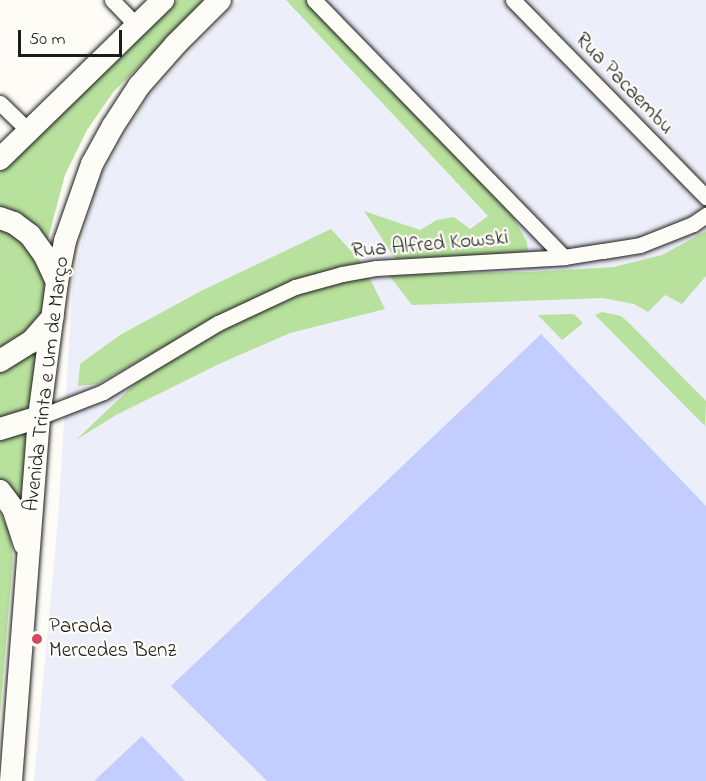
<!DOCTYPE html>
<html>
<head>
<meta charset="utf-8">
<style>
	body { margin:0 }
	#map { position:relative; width:706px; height:781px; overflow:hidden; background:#fdfcf7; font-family:"Indie Flower",sans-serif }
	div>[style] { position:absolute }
	.built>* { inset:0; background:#eceef9 }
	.green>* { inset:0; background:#b8e19d }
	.building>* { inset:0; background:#c4cdff }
	.roads { filter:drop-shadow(0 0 2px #1c1c1c) drop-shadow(0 0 2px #1c1c1c) }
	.street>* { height:15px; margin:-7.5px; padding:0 7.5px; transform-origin:7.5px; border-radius:7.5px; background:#fdfcf7 }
	.primary>* { height:22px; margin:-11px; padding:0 11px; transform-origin:11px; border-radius:11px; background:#fdfcf7 }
	.dots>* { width:16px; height:16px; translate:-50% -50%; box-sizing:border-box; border:3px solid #fdfcf7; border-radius:50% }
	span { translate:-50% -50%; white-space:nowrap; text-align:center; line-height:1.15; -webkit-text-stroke:4.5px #fdfcf7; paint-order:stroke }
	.street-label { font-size:21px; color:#1c1c1c }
	.poi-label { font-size:21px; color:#1c1c1c }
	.left { translate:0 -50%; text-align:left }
	.scale { position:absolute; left:18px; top:30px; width:104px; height:27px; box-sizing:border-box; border:3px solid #1c1c1c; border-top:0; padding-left:8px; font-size:18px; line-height:21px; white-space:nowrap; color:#1c1c1c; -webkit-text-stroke:4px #fdfcf7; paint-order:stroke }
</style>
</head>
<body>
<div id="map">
	<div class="built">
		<div style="clip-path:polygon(238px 0,706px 0,706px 781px,34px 781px,58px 519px,73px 280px,96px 184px,147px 98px)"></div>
	</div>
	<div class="green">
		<div style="clip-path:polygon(178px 0,206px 0,114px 91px,87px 130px,65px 175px,45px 250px,0 214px,0 172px)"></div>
		<div style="clip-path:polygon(286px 0,308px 0,510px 211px,527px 242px,528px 253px,396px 260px,364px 211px,420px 230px,437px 220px,454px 217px,470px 229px,488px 216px)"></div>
		<div style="clip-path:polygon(0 226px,35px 251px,48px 288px,44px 312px,33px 330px,0 354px)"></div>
		<div style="clip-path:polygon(331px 229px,364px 265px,216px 318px,97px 384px,78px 386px,80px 364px,120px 335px,201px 291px)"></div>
		<div style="clip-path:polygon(706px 231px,706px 276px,682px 304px,665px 295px,648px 312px,634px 304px,603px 298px,412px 305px,388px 274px,531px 272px,614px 267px,662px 255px)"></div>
		<div style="clip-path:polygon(369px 277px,385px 309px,290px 333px,219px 364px,116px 415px,76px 440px,141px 378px,237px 322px,298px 292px)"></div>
		<div style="clip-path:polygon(602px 312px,621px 316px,629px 323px,706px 401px,705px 426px,595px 315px)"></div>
		<div style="clip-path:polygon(574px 314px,583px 323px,562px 340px,538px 315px)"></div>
		<div style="clip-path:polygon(47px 331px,35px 415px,0 425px,0 365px)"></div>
		<div style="clip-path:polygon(33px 423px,26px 528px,0 487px,0 433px)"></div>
		<div style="clip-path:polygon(0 513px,8px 528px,13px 557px,0 715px)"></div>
	</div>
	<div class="building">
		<div style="clip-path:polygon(541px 334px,706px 506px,706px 781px,267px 781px,171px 686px)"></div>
		<div style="clip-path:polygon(142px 736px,185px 781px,94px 781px)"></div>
	</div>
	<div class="roads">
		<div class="street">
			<div style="left:112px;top:0;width:36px;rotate:46deg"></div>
			<div style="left:314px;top:0;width:359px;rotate:45.8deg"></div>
			<div style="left:513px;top:0;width:276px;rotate:45.6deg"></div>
			<div style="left:0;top:103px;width:40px;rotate:44deg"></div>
			<div style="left:39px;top:417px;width:69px;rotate:-21.3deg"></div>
			<div style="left:103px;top:392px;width:134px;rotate:-31deg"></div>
			<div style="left:218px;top:323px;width:85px;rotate:-25.1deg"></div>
			<div style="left:295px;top:287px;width:49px;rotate:-15.5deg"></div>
			<div style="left:342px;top:274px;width:35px;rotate:-10deg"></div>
			<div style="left:376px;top:268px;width:188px;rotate:-3.3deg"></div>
			<div style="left:564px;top:257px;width:39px;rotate:-9deg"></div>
			<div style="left:603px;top:251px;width:37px;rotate:-9deg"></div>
			<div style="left:640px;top:245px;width:57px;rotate:-21.6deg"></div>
			<div style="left:693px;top:224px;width:16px;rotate:-35deg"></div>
		</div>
		<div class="primary">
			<div style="left:0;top:159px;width:228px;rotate:-44.3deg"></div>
			<div style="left:0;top:218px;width:15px;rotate:20deg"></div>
			<div style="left:14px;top:223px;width:20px;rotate:37deg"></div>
			<div style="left:30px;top:235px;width:24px;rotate:54deg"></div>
			<div style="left:44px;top:254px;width:31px;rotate:65deg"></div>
			<div style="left:0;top:361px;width:36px;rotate:-32deg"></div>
			<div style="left:31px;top:342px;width:33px;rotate:-49deg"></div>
			<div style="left:0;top:429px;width:41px;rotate:-17.1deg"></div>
			<div style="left:0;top:491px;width:21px;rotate:53deg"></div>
			<div style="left:13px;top:508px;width:38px;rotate:72deg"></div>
			<div style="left:11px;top:781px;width:365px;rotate:-85.6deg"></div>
			<div style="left:39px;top:417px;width:136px;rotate:-82.4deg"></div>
			<div style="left:57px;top:282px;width:42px;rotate:-79deg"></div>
			<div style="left:65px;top:241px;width:82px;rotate:-70.7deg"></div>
			<div style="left:92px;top:164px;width:43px;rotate:-61.1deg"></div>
			<div style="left:113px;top:126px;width:48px;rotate:-57deg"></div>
			<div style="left:139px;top:86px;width:56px;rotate:-48.6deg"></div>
			<div style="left:176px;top:44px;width:62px;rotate:-45deg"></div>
		</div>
	</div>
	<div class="dots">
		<div style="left:37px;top:639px;background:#d1495b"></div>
	</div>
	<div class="street-label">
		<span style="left:624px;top:84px;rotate:46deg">Rua Pacaembu</span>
		<span style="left:430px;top:245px;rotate:-5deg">Rua Alfred Kowski</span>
		<span style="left:47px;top:384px;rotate:-83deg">Avenida Trinta e Um de Março</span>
	</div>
	<div class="poi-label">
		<span class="left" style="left:49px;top:639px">Parada<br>Mercedes Benz</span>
	</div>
	<div class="scale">50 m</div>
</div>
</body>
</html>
